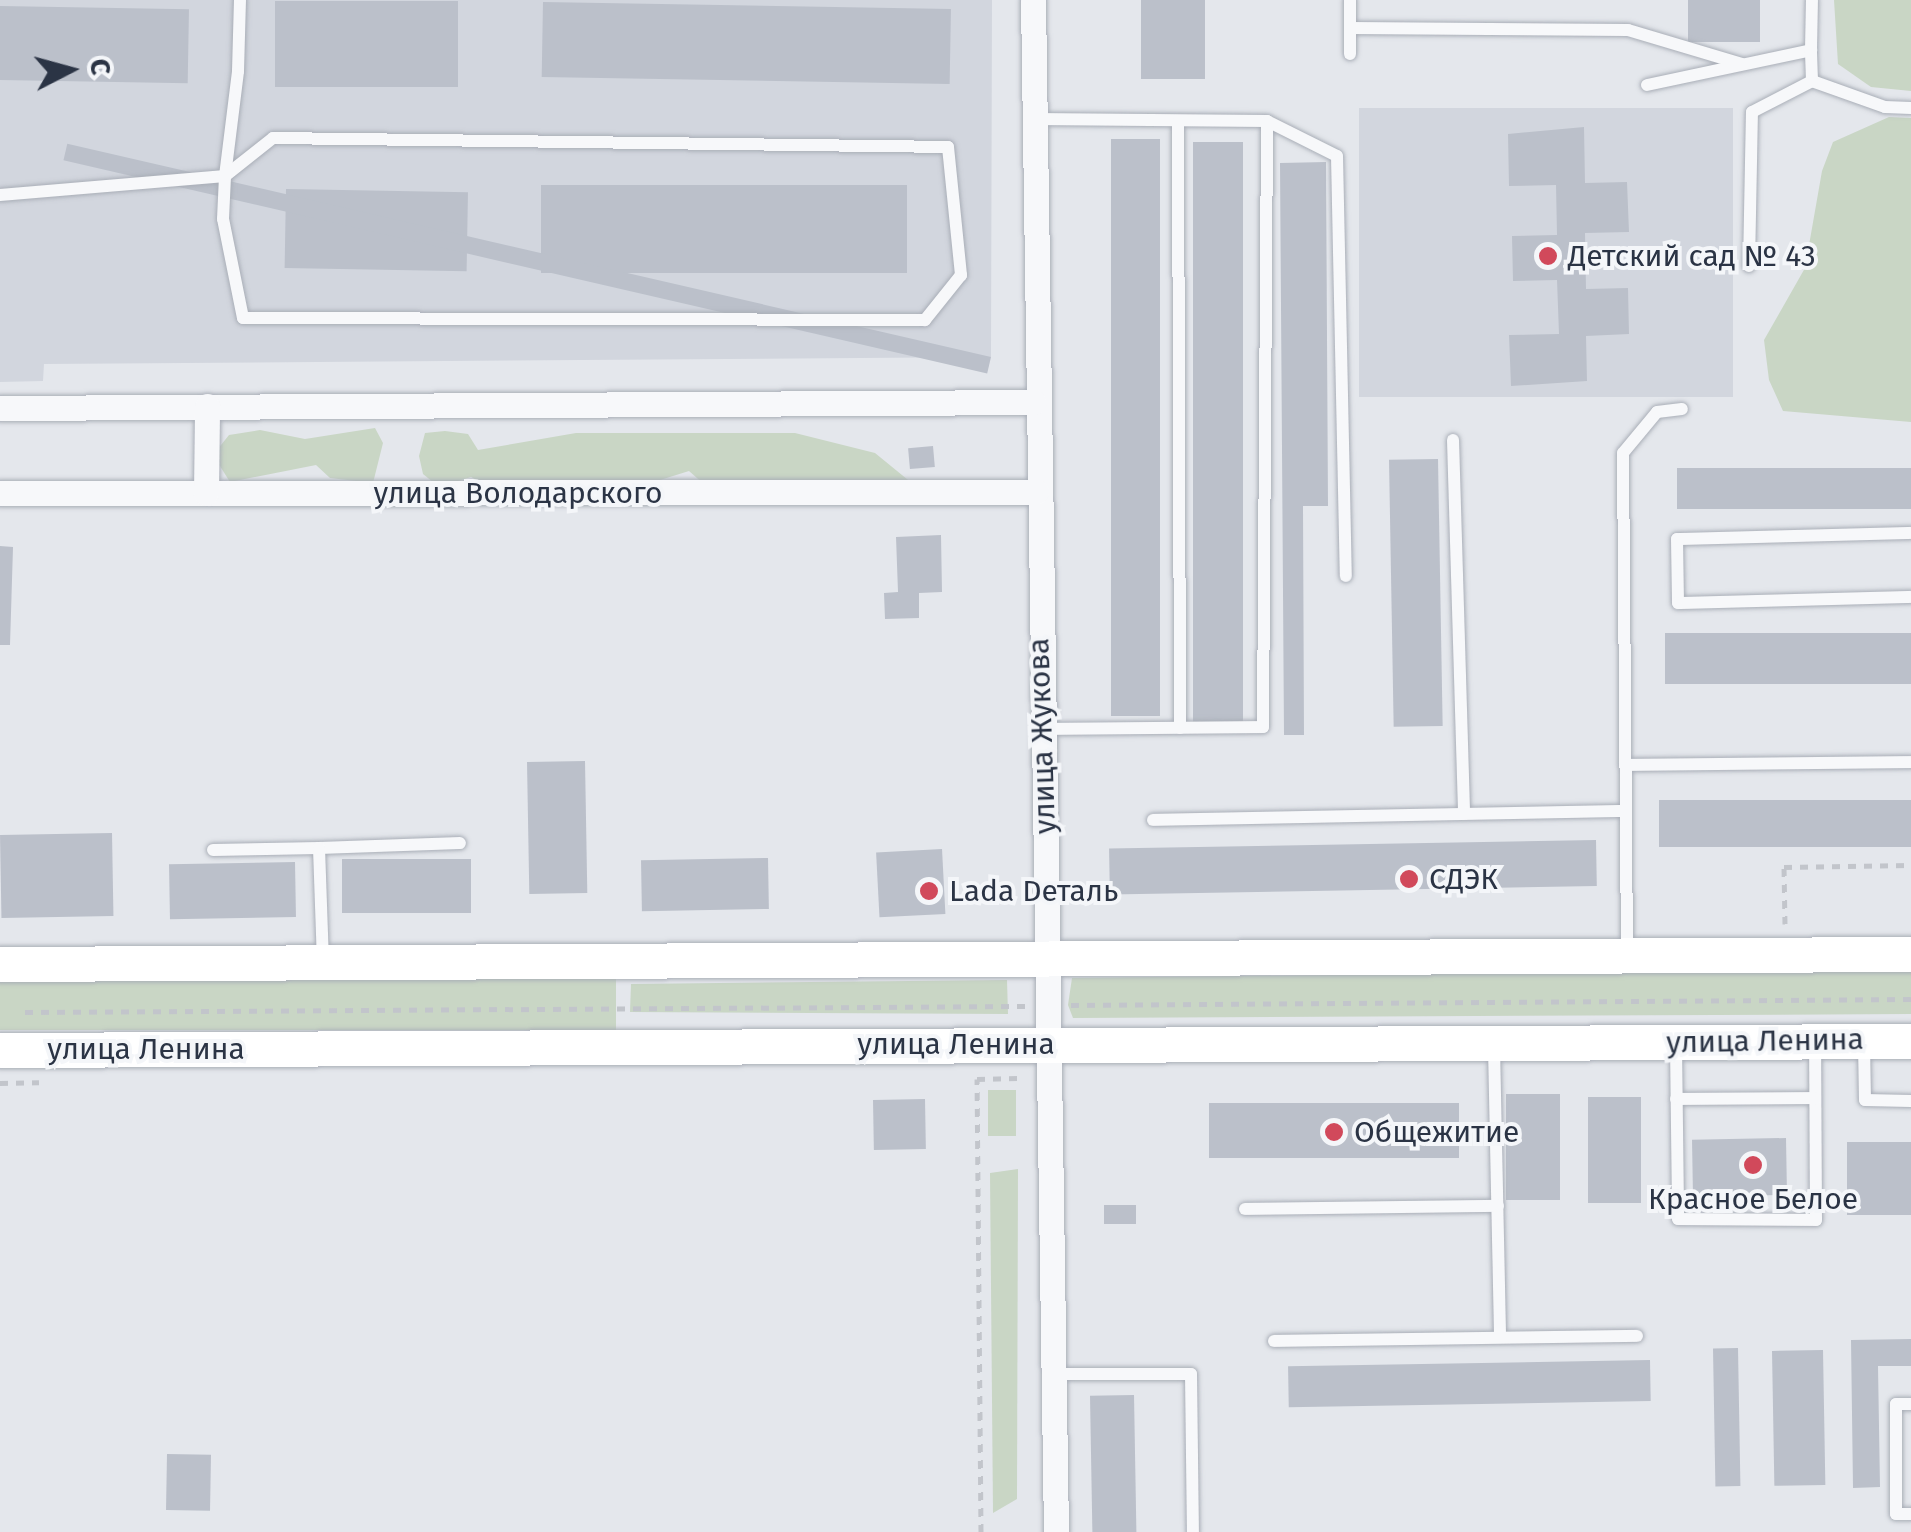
<!DOCTYPE html>
<html>
<head>
<meta charset="utf-8">
<style>
	body { margin:0 }
	#map { position:relative; width:1911px; height:1532px; overflow:hidden; background:#e4e7ec; font-family:"Fira Sans",sans-serif }
	div>[style] { position:absolute }
	.built>* { inset:0; background:#d2d6de; transform-origin:0 0 }
	.green>* { inset:0; background:#c9d6c5; transform-origin:0 0 }
	.building>* { inset:0; background:#bbc0ca; transform-origin:0 0 }
	.path>* { height:5px; margin-top:-2.5px; transform-origin:0; background:repeating-linear-gradient(90deg,#c2c5cb 0 8px,transparent 0 16px) }
	.roads { filter:drop-shadow(0 0 2px #a9aeb7) drop-shadow(0 0 2px #a9aeb7) }
	.lane>* { height:12px; margin:-6px; padding:0 6px; transform-origin:6px; border-radius:6px; background:#f7f8fa }
	.street>* { height:25px; margin:-12.5px; padding:0 12.5px; transform-origin:12.5px; border-radius:12.5px; background:#f7f8fa }
	.secondary>* { height:35px; margin:-17.5px; padding:0 17.5px; transform-origin:17.5px; border-radius:17.5px; background:#fff }
	.dots>* { width:28px; height:28px; translate:-50% -50%; box-sizing:border-box; border:5px solid #f4f6f9; border-radius:50% }
	span { translate:-50% -50%; white-space:nowrap; text-align:center; line-height:1.15; -webkit-text-stroke:8px #f4f6f9; paint-order:stroke }
	.poi-label { font-size:30px; color:#2b3445 }
	.left { translate:0 -50%; text-align:left }
	.street-label { font-size:30px; color:#2b3445 }
	.north { position:absolute; left:20px; top:20px; width:100px; height:100px; -webkit-text-stroke:8px #f4f6f9; paint-order:stroke; rotate:84deg; font-size:28px; font-weight:700; line-height:40px; text-align:center; color:#2b3445 }
	.north::after { content:''; display:block; margin:auto; width:35px; height:45px; background:#2b3445; clip-path:polygon(50% 0,100% 100%,50% 72%,0 100%) }
</style>
</head>
<body>
<div id="map">
	<div class="built">
		<div style="clip-path:polygon(0 0,992px 0,991px 357px,44px 364px,43px 381px,0 382px)"></div>
		<div style="left:1733px;top:108px;width:289px;height:374px;rotate:90deg"></div>
	</div>
	<div class="green">
		<div style="clip-path:polygon(1834px 0,1911px 0,1911px 91px,1871px 87px,1838px 64px)"></div>
		<div style="clip-path:polygon(1889px 117px,1911px 118px,1911px 422px,1783px 411px,1769px 380px,1764px 340px,1805px 268px,1822px 171px,1833px 142px)"></div>
		<div style="clip-path:polygon(375px 428px,383px 443px,373px 483px,330px 478px,316px 465px,230px 482px,213px 455px,229px 435px,260px 430px,305px 439px)"></div>
		<div style="clip-path:polygon(445px 431px,468px 434px,478px 450px,576px 433px,795px 433px,875px 453px,913px 484px,705px 485px,689px 471px,641px 486px,488px 486px,471px 477px,439px 487px,423px 474px,419px 456px,425px 433px)"></div>
		<div style="clip-path:polygon(1911px 968px,1911px 1014px,1073px 1018px,1068px 1005px,1072px 978px)"></div>
		<div style="left:616px;top:974px;width:56px;height:616px;rotate:90deg"></div>
		<div style="clip-path:polygon(1007px 980px,1008px 1014px,630px 1012px,631px 984px)"></div>
		<div style="left:1016px;top:1090px;width:46px;height:28px;rotate:90deg"></div>
		<div style="clip-path:polygon(1018px 1169px,1017px 1499px,993px 1513px,990px 1173px)"></div>
	</div>
	<div class="building">
		<div style="left:1141px;top:0;width:64px;height:79px"></div>
		<div style="left:1688px;top:0;width:72px;height:42px"></div>
		<div style="left:275px;top:1px;width:183px;height:86px"></div>
		<div style="left:543px;top:2px;width:408px;height:75px;rotate:1deg"></div>
		<div style="left:0;top:6px;width:189px;height:74px;rotate:1deg"></div>
		<div style="clip-path:polygon(1584px 127px,1585px 183px,1627px 182px,1629px 232px,1585px 233px,1586px 289px,1628px 288px,1629px 334px,1586px 336px,1587px 381px,1511px 386px,1509px 335px,1559px 334px,1557px 280px,1513px 281px,1512px 236px,1557px 235px,1556px 185px,1509px 186px,1508px 134px)"></div>
		<div style="left:1111px;top:139px;width:49px;height:577px"></div>
		<div style="left:1243px;top:142px;width:580px;height:50px;rotate:90deg"></div>
		<div style="clip-path:polygon(1326px 162px,1328px 506px,1303px 506px,1304px 735px,1284px 735px,1280px 163px)"></div>
		<div style="left:541px;top:185px;width:366px;height:88px"></div>
		<div style="left:286px;top:189px;width:182px;height:79px;rotate:1deg"></div>
		<div style="left:991px;top:357px;width:17px;height:948px;rotate:103deg"></div>
		<div style="left:933px;top:446px;width:21px;height:25px;rotate:85deg"></div>
		<div style="left:1438px;top:459px;width:267px;height:49px;rotate:89deg"></div>
		<div style="left:1911px;top:468px;width:41px;height:234px;rotate:90deg"></div>
		<div style="clip-path:polygon(941px 535px,942px 592px,919px 593px,919px 618px,885px 619px,884px 593px,898px 592px,896px 537px)"></div>
		<div style="clip-path:polygon(0 546px,13px 547px,10px 645px,0 645px)"></div>
		<div style="left:1911px;top:633px;width:51px;height:246px;rotate:90deg"></div>
		<div style="left:585px;top:761px;width:132px;height:58px;rotate:89deg"></div>
		<div style="left:1911px;top:800px;width:47px;height:252px;rotate:90deg"></div>
		<div style="left:112px;top:833px;width:83px;height:112px;rotate:89deg"></div>
		<div style="left:1596px;top:840px;width:46px;height:487px;rotate:89deg"></div>
		<div style="left:942px;top:849px;width:65px;height:66px;rotate:87deg"></div>
		<div style="left:768px;top:858px;width:51px;height:127px;rotate:89deg"></div>
		<div style="left:471px;top:859px;width:54px;height:129px;rotate:90deg"></div>
		<div style="left:295px;top:862px;width:55px;height:126px;rotate:89deg"></div>
		<div style="left:1506px;top:1094px;width:54px;height:106px"></div>
		<div style="left:1588px;top:1097px;width:53px;height:106px"></div>
		<div style="left:925px;top:1099px;width:50px;height:52px;rotate:89deg"></div>
		<div style="left:1459px;top:1103px;width:55px;height:250px;rotate:90deg"></div>
		<div style="left:1786px;top:1138px;width:57px;height:94px;rotate:89deg"></div>
		<div style="left:1847px;top:1142px;width:64px;height:73px"></div>
		<div style="left:1104px;top:1205px;width:32px;height:19px"></div>
		<div style="clip-path:polygon(1911px 1339px,1911px 1366px,1878px 1366px,1880px 1487px,1853px 1488px,1851px 1340px)"></div>
		<div style="left:1738px;top:1348px;width:138px;height:25px;rotate:89deg"></div>
		<div style="left:1823px;top:1350px;width:135px;height:51px;rotate:89deg"></div>
		<div style="left:1650px;top:1360px;width:41px;height:362px;rotate:89deg"></div>
		<div style="left:1134px;top:1395px;width:137px;height:44px;rotate:89deg"></div>
		<div style="left:167px;top:1454px;width:44px;height:56px;rotate:1deg"></div>
	</div>
	<div class="path">
		<div style="left:1785px;top:924px;width:57px;rotate:-91deg"></div>
		<div style="left:1784px;top:867px;width:127px;rotate:-0.9deg"></div>
		<div style="left:1071px;top:1005px;width:840px;rotate:-0.41deg"></div>
		<div style="left:25px;top:1012px;width:1000px;rotate:-0.34deg"></div>
		<div style="left:0;top:1083px;width:39px;rotate:-1deg"></div>
		<div style="left:981px;top:1532px;width:453px;rotate:-90.5deg"></div>
		<div style="left:977px;top:1079px;width:44px;rotate:-1.3deg"></div>
	</div>
	<div class="roads">
		<div class="lane">
			<div style="left:1350px;top:0;width:54px;rotate:90deg"></div>
			<div style="left:1350px;top:28px;width:278px;rotate:0.4deg"></div>
			<div style="left:1628px;top:30px;width:119px;rotate:16.6deg"></div>
			<div style="left:1812px;top:81px;width:77px;rotate:19.6deg"></div>
			<div style="left:1885px;top:107px;width:26px;rotate:2deg"></div>
			<div style="left:1647px;top:85px;width:168px;rotate:-12deg"></div>
			<div style="left:1811px;top:50px;width:50px;rotate:-88.9deg"></div>
			<div style="left:1034px;top:119px;width:233px;rotate:0.5deg"></div>
			<div style="left:1267px;top:121px;width:78px;rotate:26.6deg"></div>
			<div style="left:1337px;top:156px;width:420px;rotate:88.8deg"></div>
			<div style="left:1178px;top:123px;width:605px;rotate:89.81deg"></div>
			<div style="left:0;top:195px;width:226px;rotate:-4.8deg"></div>
			<div style="left:225px;top:176px;width:61px;rotate:-38.4deg"></div>
			<div style="left:273px;top:138px;width:675px;rotate:0.76deg"></div>
			<div style="left:948px;top:147px;width:129px;rotate:84.2deg"></div>
			<div style="left:961px;top:275px;width:58px;rotate:128.7deg"></div>
			<div style="left:925px;top:320px;width:682px;rotate:-179.83deg"></div>
			<div style="left:243px;top:318px;width:101px;rotate:-101.4deg"></div>
			<div style="left:223px;top:219px;width:43px;rotate:-87.3deg"></div>
			<div style="left:225px;top:176px;width:106px;rotate:-82.9deg"></div>
			<div style="left:238px;top:71px;width:71px;rotate:-88.4deg"></div>
			<div style="left:1749px;top:266px;width:154px;rotate:-88.9deg"></div>
			<div style="left:1752px;top:112px;width:68px;rotate:-27.3deg"></div>
			<div style="left:1812px;top:81px;width:31px;rotate:-92deg"></div>
			<div style="left:1453px;top:440px;width:374px;rotate:88.3deg"></div>
			<div style="left:1911px;top:533px;width:234px;rotate:178.5deg"></div>
			<div style="left:1677px;top:539px;width:64px;rotate:89.1deg"></div>
			<div style="left:1678px;top:603px;width:233px;rotate:-1.5deg"></div>
			<div style="left:1043px;top:729px;width:220px;rotate:-0.5deg"></div>
			<div style="left:1263px;top:727px;width:606px;rotate:-89.62deg"></div>
			<div style="left:1625px;top:765px;width:286px;rotate:-0.6deg"></div>
			<div style="left:1153px;top:820px;width:473px;rotate:-1.1deg"></div>
			<div style="left:319px;top:848px;width:141px;rotate:-2deg"></div>
			<div style="left:213px;top:850px;width:106px;rotate:-1.1deg"></div>
			<div style="left:319px;top:848px;width:112px;rotate:88deg"></div>
			<div style="left:1627px;top:954px;width:501px;rotate:-90.46deg"></div>
			<div style="left:1623px;top:453px;width:53px;rotate:-50.3deg"></div>
			<div style="left:1657px;top:412px;width:25px;rotate:-7deg"></div>
			<div style="left:1864px;top:1043px;width:57px;rotate:89deg"></div>
			<div style="left:1865px;top:1100px;width:46px;rotate:1.2deg"></div>
			<div style="left:1676px;top:1045px;width:174px;rotate:89.3deg"></div>
			<div style="left:1678px;top:1219px;width:138px;rotate:0.4deg"></div>
			<div style="left:1816px;top:1220px;width:178px;rotate:-90.3deg"></div>
			<div style="left:1494px;top:1047px;width:290px;rotate:88.8deg"></div>
			<div style="left:1676px;top:1099px;width:139px;rotate:-0.4deg"></div>
			<div style="left:1245px;top:1209px;width:253px;rotate:-0.7deg"></div>
			<div style="left:1274px;top:1341px;width:363px;rotate:-0.8deg"></div>
			<div style="left:1057px;top:1374px;width:134px"></div>
			<div style="left:1191px;top:1374px;width:158px;rotate:89.3deg"></div>
			<div style="left:1911px;top:1404px;width:15px;rotate:180deg"></div>
			<div style="left:1896px;top:1404px;width:110px;rotate:90deg"></div>
			<div style="left:1896px;top:1514px;width:15px"></div>
		</div>
		<div class="street">
			<div style="left:1033px;top:0;width:1532px;rotate:89.14deg"></div>
			<div style="left:0;top:408px;width:1034px;rotate:-0.33deg"></div>
			<div style="left:0;top:493px;width:1036px;rotate:-0.06deg"></div>
			<div style="left:206px;top:493px;width:87px;rotate:-89.3deg"></div>
		</div>
		<div class="secondary">
			<div style="left:0;top:964px;width:1911px;rotate:-0.3deg"></div>
			<div style="left:0;top:1050px;width:1911px;rotate:-0.27deg"></div>
		</div>
	</div>
	<div class="dots">
		<div style="left:1548px;top:256px;background:#d1495b"></div>
		<div style="left:1409px;top:879px;background:#d1495b"></div>
		<div style="left:929px;top:891px;background:#d1495b"></div>
		<div style="left:1334px;top:1132px;background:#d1495b"></div>
		<div style="left:1753px;top:1165px;background:#d1495b"></div>
	</div>
	<div class="poi-label">
		<span class="left" style="left:1568px;top:256px">Детский сад № 43</span>
		<span class="left" style="left:1429px;top:879px">СДЭК</span>
		<span class="left" style="left:949px;top:891px">Lada Dеталь</span>
		<span class="left" style="left:1354px;top:1132px">Общежитие</span>
		<span style="left:1753px;top:1199px">Красное Белое</span>
	</div>
	<div class="street-label">
		<span style="left:518px;top:493px">улица Володарского</span>
		<span style="left:1042px;top:736px;rotate:-92deg">улица Жукова</span>
		<span style="left:1765px;top:1041px;rotate:-1deg">улица Ленина</span>
		<span style="left:956px;top:1044px">улица Ленина</span>
		<span style="left:146px;top:1049px">улица Ленина</span>
	</div>
	<div class="north">С</div>
</div>
</body>
</html>
